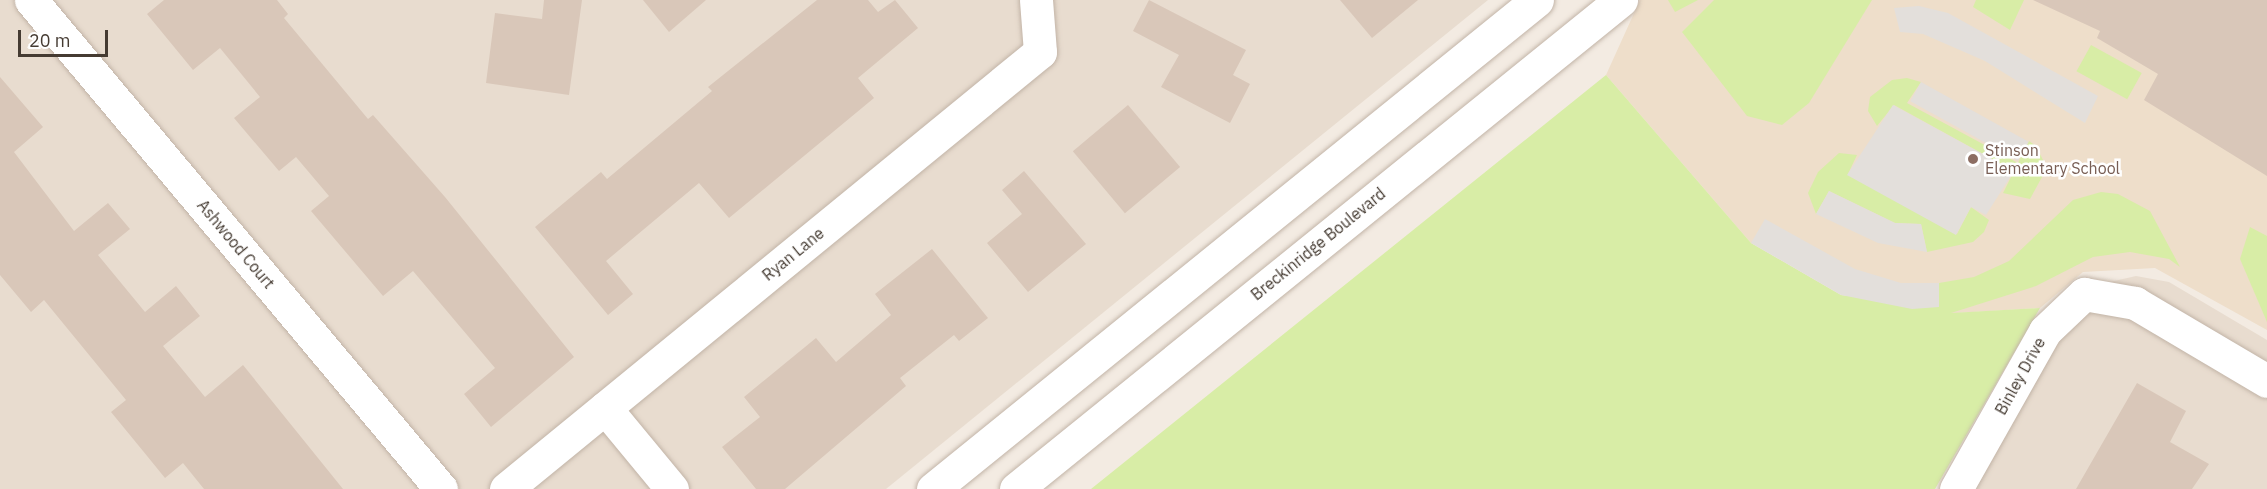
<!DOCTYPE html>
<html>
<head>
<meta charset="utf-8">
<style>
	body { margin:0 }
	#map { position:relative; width:2267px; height:489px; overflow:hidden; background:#f3ebe2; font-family:"IBM Plex Sans",sans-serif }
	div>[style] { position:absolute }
	.residential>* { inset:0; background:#e8dccf }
	.education>* { inset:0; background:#eedeca }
	.green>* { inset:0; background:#d8eda6; transform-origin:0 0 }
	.parking>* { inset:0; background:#e3dfdb; transform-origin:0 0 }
	.building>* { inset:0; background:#d9c7b9; transform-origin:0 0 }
	.roads { filter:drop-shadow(0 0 2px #c2b4a7) drop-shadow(0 0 2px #c2b4a7) }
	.minor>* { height:33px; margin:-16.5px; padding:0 16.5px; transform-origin:16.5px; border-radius:16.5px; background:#fff }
	.dots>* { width:16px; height:16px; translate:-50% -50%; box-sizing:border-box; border:3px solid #fff; border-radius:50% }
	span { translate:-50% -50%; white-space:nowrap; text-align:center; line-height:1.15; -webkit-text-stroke:5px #fff; paint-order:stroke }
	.education-label { font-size:16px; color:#785e54 }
	.left { translate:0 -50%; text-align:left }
	.street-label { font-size:16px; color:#453b32 }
	.scale { position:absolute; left:18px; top:30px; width:90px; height:27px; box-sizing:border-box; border:3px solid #453b32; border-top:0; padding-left:8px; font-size:18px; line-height:21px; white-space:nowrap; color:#453b32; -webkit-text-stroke:4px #fff; paint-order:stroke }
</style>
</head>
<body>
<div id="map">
	<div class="residential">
		<div style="clip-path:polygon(0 0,1488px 0,886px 489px,0 489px)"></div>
		<div style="clip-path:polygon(2136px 276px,2169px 282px,2267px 340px,2267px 489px,1950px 489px,2041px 332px,2101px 284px)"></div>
	</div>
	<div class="education">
		<div style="clip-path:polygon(1640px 0,2267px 0,2267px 330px,2155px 268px,2083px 272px,2040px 308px,1940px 314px,1751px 243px,1606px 75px)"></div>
	</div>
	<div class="green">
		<div style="clip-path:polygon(1668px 0,1698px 0,1675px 12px)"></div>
		<div style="clip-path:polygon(1714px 0,1872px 0,1809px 103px,1782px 125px,1747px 116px,1682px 32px)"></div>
		<div style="clip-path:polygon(1976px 0,2024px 0,2010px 30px,1973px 7px)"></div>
		<div style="left:2091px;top:45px;width:58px;height:30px;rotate:29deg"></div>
		<div style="clip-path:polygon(1606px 75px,1751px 243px,1841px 295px,1939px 307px,1939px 283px,1974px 277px,2009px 261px,2073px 200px,2101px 192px,2118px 194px,2150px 211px,2180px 267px,2169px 259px,2130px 252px,2093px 257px,2036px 286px,1951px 313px,2040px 308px,1935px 489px,1091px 489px)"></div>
		<div style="clip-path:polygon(1907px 78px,1921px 82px,1907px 103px,2018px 163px,2029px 141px,2036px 146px,2047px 168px,2030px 199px,2003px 193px,2014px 171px,1894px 105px,1877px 126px,1868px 111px,1870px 97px,1892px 80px)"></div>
		<div style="clip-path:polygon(1839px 153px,1857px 155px,1848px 174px,1957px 234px,1971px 207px,1989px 220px,1984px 232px,1973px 242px,1927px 252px,1921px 224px,1895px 223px,1829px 191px,1816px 214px,1808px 193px,1818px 172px)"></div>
		<div style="clip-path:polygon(2250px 227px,2267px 236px,2267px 322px,2240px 259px)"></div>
	</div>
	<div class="parking">
		<div style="clip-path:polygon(1919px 6px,1948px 13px,2098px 96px,2085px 123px,1985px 61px,1923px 34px,1900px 32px,1894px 8px)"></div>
		<div style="left:1921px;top:82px;width:123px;height:22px;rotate:29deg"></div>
		<div style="clip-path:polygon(1893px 105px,2014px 171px,1986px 215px,1971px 207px,1956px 235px,1847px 175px)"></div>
		<div style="clip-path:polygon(1829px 191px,1895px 223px,1921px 224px,1927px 252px,1878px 243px,1816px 214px)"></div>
		<div style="clip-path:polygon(1765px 219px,1855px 269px,1901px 283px,1939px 283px,1939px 307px,1912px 309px,1841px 295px,1751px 243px)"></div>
	</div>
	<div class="building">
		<div style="clip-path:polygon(164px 0,277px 0,288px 14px,284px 18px,368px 119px,373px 115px,445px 197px,574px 357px,491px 427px,464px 394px,495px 368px,413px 271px,383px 296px,311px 211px,329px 196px,296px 157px,279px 171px,234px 118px,260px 97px,220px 48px,193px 70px,147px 14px)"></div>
		<div style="clip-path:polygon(544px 0,582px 0,569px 95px,486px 83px,495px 13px,542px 19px)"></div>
		<div style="clip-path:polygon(643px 0,706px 0,669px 32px)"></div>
		<div style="clip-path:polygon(817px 0,868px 0,878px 12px,895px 0,918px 28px,858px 78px,874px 98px,729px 218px,699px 183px,606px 261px,633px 294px,608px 315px,535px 227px,601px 172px,607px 179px,712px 91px,708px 87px)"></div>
		<div style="clip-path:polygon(1149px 0,1246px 50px,1233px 75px,1250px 84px,1230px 123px,1161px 87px,1179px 55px,1133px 31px)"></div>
		<div style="clip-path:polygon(1340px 0,1418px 0,1372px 38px)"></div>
		<div style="clip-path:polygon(2033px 0,2267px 0,2267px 176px,2144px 100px,2158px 74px,2097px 38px,2100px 31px)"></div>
		<div style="clip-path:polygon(0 77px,43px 127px,14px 152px,74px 231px,108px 203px,130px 229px,98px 255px,145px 312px,176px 286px,200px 316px,163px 346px,205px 397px,243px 365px,343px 489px,204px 489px,183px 463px,165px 478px,143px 451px,111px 412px,126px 400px,44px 300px,31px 312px,0 275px)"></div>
		<div style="left:1128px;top:105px;width:81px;height:72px;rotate:50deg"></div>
		<div style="clip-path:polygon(1024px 171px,1086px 244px,1028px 292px,987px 243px,1022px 214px,1002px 190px)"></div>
		<div style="clip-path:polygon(932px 249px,988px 318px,959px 341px,954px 335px,900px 378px,906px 386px,785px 489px,756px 489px,722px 447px,760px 417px,744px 397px,816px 338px,836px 362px,891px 315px,875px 294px)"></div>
		<div style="clip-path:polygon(2137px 383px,2186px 411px,2170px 442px,2209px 464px,2192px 489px,2076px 489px)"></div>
	</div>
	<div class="roads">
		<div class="minor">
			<div style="left:31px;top:0;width:638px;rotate:50.02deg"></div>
			<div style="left:605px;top:408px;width:105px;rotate:50.4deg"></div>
			<div style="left:506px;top:489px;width:690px;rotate:-39.3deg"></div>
			<div style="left:1040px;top:52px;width:52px;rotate:-94.4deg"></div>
			<div style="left:933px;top:489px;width:777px;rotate:-38.99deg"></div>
			<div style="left:1016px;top:489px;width:778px;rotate:-38.95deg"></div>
			<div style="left:1956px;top:489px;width:181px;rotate:-60.6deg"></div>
			<div style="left:2045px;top:331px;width:54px;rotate:-43.5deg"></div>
			<div style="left:2084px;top:294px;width:52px;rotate:10deg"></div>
			<div style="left:2135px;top:303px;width:153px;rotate:30.6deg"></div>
		</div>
	</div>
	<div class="dots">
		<div style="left:1973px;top:159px;background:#8d6e63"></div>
	</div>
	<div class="education-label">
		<span class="left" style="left:1985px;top:159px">Stinson<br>Elementary School</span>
	</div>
	<div class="street-label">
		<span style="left:236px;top:244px;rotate:50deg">Ashwood Court</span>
		<span style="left:1318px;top:244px;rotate:-39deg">Breckinridge Boulevard</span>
		<span style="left:793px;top:254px;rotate:-39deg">Ryan Lane</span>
		<span style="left:2020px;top:376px;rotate:-61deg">Binley Drive</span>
	</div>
	<div class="scale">20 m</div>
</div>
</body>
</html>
